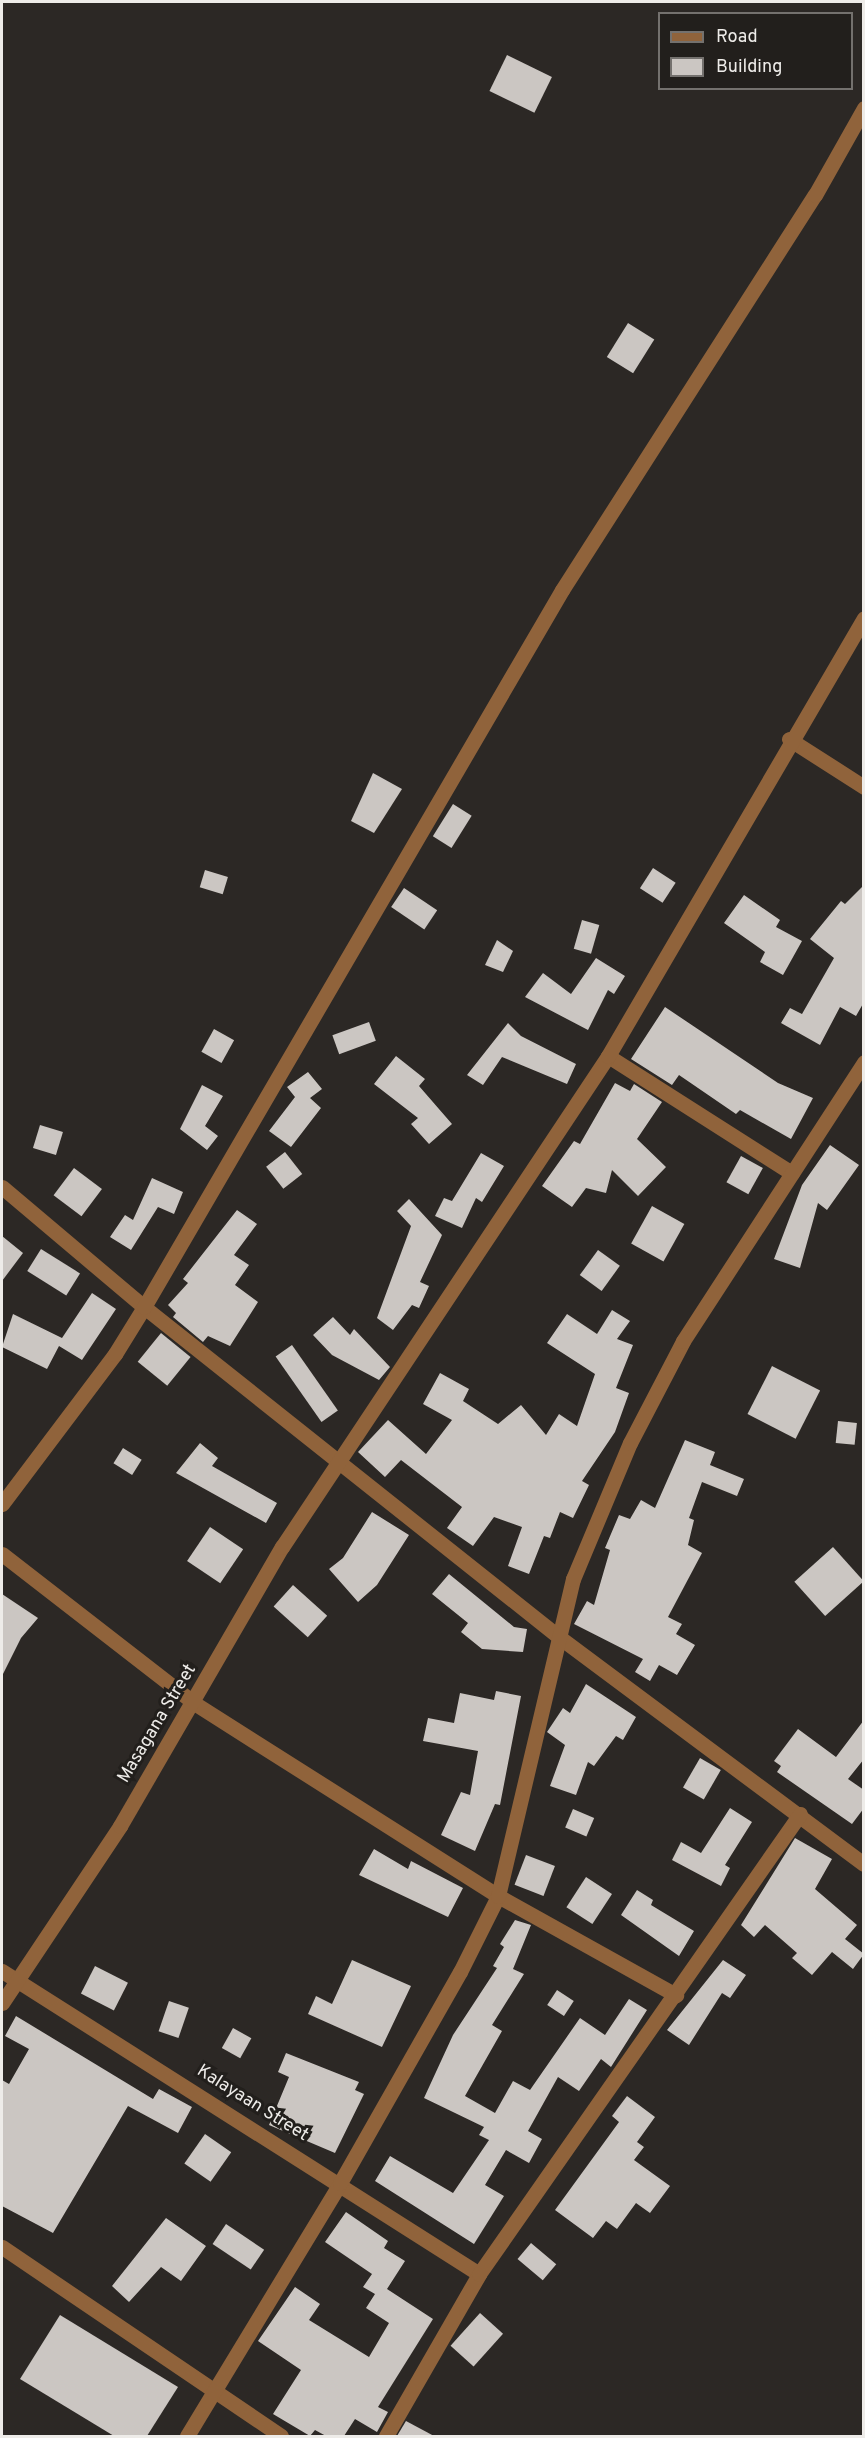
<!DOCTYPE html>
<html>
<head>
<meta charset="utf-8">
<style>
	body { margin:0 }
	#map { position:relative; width:865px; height:2438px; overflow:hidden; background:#2c2825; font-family:Overpass,sans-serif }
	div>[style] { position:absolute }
	.building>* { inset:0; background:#cbc6c2; transform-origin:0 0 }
	.minor>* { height:15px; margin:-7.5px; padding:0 7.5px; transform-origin:7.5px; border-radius:7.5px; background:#90633b }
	span { translate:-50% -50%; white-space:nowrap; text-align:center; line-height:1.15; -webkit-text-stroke:6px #221f1c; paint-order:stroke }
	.street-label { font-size:18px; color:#eeece9 }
	.frame { position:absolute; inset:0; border:3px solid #eeece9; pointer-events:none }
	.legend { position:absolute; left:658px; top:12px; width:195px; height:78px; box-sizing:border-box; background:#221f1c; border:2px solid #74716e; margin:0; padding:8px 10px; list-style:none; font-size:18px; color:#eeece9 }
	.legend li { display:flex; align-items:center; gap:12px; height:30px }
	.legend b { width:30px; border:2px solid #74716e }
</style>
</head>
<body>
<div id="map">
	<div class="building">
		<div style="left:507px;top:55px;width:50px;height:40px;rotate:26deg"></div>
		<div style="left:628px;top:323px;width:31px;height:40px;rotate:32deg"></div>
		<div style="clip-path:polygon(373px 773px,402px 789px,374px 833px,351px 821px)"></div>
		<div style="left:453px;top:804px;width:22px;height:38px;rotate:32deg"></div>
		<div style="left:653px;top:868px;width:27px;height:24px;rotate:33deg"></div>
		<div style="left:205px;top:870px;width:24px;height:18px;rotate:17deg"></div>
		<div style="clip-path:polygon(864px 885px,864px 1002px,856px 1016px,840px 1007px,820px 1045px,781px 1023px,790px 1008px,802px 1014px,834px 958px,810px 939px,841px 901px,845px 904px)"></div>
		<div style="left:404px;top:888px;width:40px;height:23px;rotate:34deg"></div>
		<div style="clip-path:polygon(744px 895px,780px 920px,776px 927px,802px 941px,783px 975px,760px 962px,765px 952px,724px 923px)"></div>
		<div style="left:582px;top:920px;width:18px;height:30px;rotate:16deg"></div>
		<div style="clip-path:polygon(497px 940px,513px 951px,503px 972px,485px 965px)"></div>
		<div style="clip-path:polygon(596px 958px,625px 976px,614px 994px,608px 990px,588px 1030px,525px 997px,543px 973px,571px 994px)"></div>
		<div style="clip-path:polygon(665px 1007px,778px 1083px,813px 1098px,791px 1139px,740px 1110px,736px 1114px,679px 1075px,672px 1085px,631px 1059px)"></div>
		<div style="left:369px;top:1022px;width:20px;height:39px;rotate:70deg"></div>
		<div style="clip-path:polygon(508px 1023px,521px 1036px,576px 1064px,567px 1084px,502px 1057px,483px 1085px,467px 1075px)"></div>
		<div style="left:214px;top:1029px;width:23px;height:26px;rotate:29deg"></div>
		<div style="clip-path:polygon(396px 1056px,425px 1079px,419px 1086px,452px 1124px,429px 1144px,411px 1124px,418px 1118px,374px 1084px)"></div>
		<div style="clip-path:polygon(308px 1072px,322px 1089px,310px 1098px,321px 1108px,291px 1147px,269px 1131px,295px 1097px,287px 1087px)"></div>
		<div style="clip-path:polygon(615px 1083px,630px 1091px,634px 1084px,662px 1102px,637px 1139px,666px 1167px,638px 1196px,612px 1170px,606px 1193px,586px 1188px,572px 1207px,542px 1186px,574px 1141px,580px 1144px)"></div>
		<div style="clip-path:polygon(202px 1085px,223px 1096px,205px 1126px,218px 1136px,207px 1150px,180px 1129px)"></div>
		<div style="left:40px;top:1125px;width:24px;height:24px;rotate:17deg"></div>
		<div style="clip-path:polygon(830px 1145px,859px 1165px,827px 1210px,818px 1203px,800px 1268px,774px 1259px,802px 1185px)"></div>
		<div style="left:285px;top:1152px;width:28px;height:24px;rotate:52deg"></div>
		<div style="clip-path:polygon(481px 1153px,504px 1166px,482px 1202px,476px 1198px,462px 1228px,435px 1216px,444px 1198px,452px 1201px)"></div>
		<div style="left:741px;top:1156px;width:25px;height:30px;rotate:29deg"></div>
		<div style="left:74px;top:1168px;width:35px;height:34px;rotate:37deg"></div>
		<div style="clip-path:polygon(152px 1178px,183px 1192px,174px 1214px,158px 1207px,131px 1250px,110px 1237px,125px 1215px,133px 1220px)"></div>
		<div style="clip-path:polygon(409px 1199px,442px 1235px,420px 1282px,429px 1286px,419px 1308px,412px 1305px,393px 1330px,377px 1318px,411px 1226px,397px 1211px)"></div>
		<div style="left:652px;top:1206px;width:37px;height:43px;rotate:29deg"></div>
		<div style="clip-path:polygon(237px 1210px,257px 1224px,234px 1255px,249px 1265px,235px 1285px,258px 1302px,230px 1346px,208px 1336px,203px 1342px,173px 1317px,176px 1313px,168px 1305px,188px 1283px,183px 1279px)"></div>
		<div style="clip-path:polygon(2px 1236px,23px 1253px,2px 1281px)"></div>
		<div style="left:41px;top:1249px;width:46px;height:26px;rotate:32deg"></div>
		<div style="left:598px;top:1250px;width:27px;height:31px;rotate:36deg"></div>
		<div style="clip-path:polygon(92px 1293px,116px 1309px,82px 1360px,59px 1346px,47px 1369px,2px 1347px,13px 1314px,62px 1338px)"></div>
		<div style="clip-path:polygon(612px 1310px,630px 1321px,617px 1339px,633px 1345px,616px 1388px,629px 1393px,615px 1432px,582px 1481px,589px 1485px,573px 1518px,560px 1512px,550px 1538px,544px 1536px,529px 1574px,508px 1566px,522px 1527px,494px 1517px,473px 1546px,447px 1528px,462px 1507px,401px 1460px,385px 1477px,358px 1452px,388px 1420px,426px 1454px,452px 1420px,423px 1404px,440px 1373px,469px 1389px,463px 1401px,498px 1424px,521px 1405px,546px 1435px,559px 1414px,577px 1426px,595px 1374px,547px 1343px,567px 1314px,597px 1334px)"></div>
		<div style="clip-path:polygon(333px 1317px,350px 1335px,354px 1329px,390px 1367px,379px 1380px,332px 1355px,313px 1335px)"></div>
		<div style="left:161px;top:1333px;width:38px;height:37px;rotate:39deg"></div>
		<div style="left:292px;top:1345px;width:80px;height:20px;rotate:55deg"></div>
		<div style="left:772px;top:1366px;width:54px;height:54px;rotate:27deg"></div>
		<div style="left:838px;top:1421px;width:19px;height:22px;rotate:6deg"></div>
		<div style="clip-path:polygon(685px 1440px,715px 1452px,710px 1465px,744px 1479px,737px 1496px,702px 1482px,689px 1518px,694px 1520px,688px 1545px,702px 1553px,668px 1617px,682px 1624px,676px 1634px,695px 1645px,677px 1675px,659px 1665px,650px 1681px,635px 1672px,643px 1659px,574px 1624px,587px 1601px,594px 1605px,610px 1550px,605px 1548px,619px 1515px,630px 1519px,641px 1500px,655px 1508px)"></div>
		<div style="clip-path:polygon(200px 1443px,218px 1458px,212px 1466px,277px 1503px,266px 1523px,176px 1473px)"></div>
		<div style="left:123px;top:1448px;width:22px;height:18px;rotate:32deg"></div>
		<div style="clip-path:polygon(372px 1512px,409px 1535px,377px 1585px,358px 1602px,329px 1569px,343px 1558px)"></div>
		<div style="left:210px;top:1527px;width:40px;height:41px;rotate:34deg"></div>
		<div style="left:833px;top:1547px;width:46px;height:52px;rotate:48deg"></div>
		<div style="clip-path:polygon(449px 1574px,514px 1627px,527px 1629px,523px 1652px,482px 1649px,461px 1632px,468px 1623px,432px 1594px)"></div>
		<div style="left:293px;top:1585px;width:46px;height:29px;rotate:42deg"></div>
		<div style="clip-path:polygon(2px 1594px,38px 1618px,21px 1638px,2px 1676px)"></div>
		<div style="clip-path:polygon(586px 1684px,636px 1717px,623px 1740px,616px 1736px,594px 1766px,588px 1762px,576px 1795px,550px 1786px,565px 1745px,547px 1732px,563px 1708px,570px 1713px)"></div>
		<div style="clip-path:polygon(496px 1691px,521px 1696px,500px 1805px,495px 1804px,475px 1851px,441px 1835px,461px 1792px,470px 1795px,478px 1751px,423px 1741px,428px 1718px,454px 1723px,460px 1693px,494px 1700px)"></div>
		<div style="clip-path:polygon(864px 1720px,864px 1759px,848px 1779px,864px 1790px,864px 1808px,852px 1824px,777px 1772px,781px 1766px,774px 1761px,798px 1729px,836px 1757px)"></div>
		<div style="left:700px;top:1758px;width:24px;height:34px;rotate:30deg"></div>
		<div style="clip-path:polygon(730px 1808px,752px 1822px,725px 1865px,730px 1868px,721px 1886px,672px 1860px,681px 1842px,701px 1853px)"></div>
		<div style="left:573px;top:1809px;width:23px;height:20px;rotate:23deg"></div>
		<div style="clip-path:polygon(795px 1838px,832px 1859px,815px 1889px,857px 1925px,845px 1939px,864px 1954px,853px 1969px,832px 1952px,812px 1975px,792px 1958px,797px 1953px,765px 1925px,754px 1937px,741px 1925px)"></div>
		<div style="clip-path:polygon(374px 1849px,408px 1869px,411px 1861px,463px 1888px,448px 1917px,359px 1875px)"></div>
		<div style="left:526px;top:1855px;width:31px;height:32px;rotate:21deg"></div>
		<div style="left:586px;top:1877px;width:31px;height:36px;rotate:33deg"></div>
		<div style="clip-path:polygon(637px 1890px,653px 1900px,651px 1905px,694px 1931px,679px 1956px,621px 1915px)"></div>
		<div style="clip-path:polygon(515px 1920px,531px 1925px,513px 1969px,524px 1974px,492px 2025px,502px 2031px,465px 2096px,495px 2113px,513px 2081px,530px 2090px,580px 2018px,605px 2035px,629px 1999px,647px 2010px,611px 2067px,601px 2059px,579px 2091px,558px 2077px,528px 2131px,542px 2139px,529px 2163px,506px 2150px,485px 2185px,504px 2196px,474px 2244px,375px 2181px,390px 2156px,453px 2193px,489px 2140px,479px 2135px,484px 2127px,424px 2098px,453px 2035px,497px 1968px,493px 1966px,504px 1947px,500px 1944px)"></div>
		<div style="clip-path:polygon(352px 1960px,411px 1986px,382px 2047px,308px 2014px,316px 1996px,332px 2004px)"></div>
		<div style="clip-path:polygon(723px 1960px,746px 1975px,730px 1998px,722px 1993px,689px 2045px,667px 2030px)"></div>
		<div style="left:95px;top:1966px;width:37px;height:31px;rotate:27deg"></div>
		<div style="left:557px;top:1990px;width:20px;height:18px;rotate:33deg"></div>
		<div style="left:169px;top:2001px;width:21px;height:32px;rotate:19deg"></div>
		<div style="clip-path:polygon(16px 2016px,153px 2099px,159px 2089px,192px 2107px,178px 2133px,128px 2106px,53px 2233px,2px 2206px,2px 2080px,9px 2084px,29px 2049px,5px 2036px)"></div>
		<div style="left:233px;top:2028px;width:21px;height:23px;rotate:29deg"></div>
		<div style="clip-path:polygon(286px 2053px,359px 2082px,355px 2090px,364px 2094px,335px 2153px,269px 2125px,289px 2077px,278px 2072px)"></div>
		<div style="clip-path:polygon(627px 2096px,655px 2117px,637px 2142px,644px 2147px,634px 2160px,670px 2186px,650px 2213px,636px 2203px,617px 2229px,606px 2221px,593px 2238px,555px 2210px,619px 2122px,612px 2116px)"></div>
		<div style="left:205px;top:2134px;width:32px;height:36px;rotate:35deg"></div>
		<div style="clip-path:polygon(346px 2212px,388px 2241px,384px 2248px,405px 2261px,387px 2289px,433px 2319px,378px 2407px,388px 2412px,377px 2432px,355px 2419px,344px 2436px,326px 2436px,315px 2430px,310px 2436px,273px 2414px,301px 2370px,258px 2341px,295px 2287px,320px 2304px,309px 2320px,369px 2357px,389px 2323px,366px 2308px,375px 2294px,363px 2287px,372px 2274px,325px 2242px)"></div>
		<div style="clip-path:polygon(166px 2218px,206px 2246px,181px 2281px,161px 2267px,129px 2302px,112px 2286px)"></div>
		<div style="left:226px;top:2224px;width:46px;height:24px;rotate:34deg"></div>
		<div style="left:531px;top:2243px;width:33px;height:21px;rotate:40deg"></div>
		<div style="left:480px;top:2313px;width:31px;height:44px;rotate:42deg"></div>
		<div style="clip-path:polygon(60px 2315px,178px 2387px,147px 2436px,114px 2436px,20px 2379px)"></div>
		<div style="clip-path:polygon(406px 2421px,434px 2436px,397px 2436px)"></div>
	</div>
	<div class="minor">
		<div style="left:789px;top:739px;width:89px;rotate:32.6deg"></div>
		<div style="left:608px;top:1056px;width:218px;rotate:32.5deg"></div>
		<div style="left:2px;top:1187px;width:186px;rotate:40.2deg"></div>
		<div style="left:144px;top:1307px;width:530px;rotate:38.49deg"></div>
		<div style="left:559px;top:1637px;width:380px;rotate:36.7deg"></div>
		<div style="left:2px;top:1504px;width:188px;rotate:-53deg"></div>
		<div style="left:115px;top:1354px;width:55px;rotate:-58.3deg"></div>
		<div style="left:144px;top:1307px;width:830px;rotate:-59.76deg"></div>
		<div style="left:562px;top:590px;width:469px;rotate:-57.4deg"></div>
		<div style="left:815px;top:195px;width:100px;rotate:-60.6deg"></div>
		<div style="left:2px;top:1554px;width:243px;rotate:37.8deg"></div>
		<div style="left:194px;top:1703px;width:360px;rotate:32.4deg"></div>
		<div style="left:498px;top:1896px;width:204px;rotate:29.1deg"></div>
		<div style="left:2px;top:1971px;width:565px;rotate:32.42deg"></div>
		<div style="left:2px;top:2003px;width:213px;rotate:-56.3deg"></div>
		<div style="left:120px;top:1826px;width:323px;rotate:-59.9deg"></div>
		<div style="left:282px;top:1547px;width:589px;rotate:-56.42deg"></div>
		<div style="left:608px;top:1056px;width:507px;rotate:-59.69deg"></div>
		<div style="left:2px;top:2247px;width:337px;rotate:34.1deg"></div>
		<div style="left:187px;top:2436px;width:296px;rotate:-58.8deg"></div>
		<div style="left:340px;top:2183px;width:243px;rotate:-60.4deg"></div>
		<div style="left:460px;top:1972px;width:85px;rotate:-63.4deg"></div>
		<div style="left:498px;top:1896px;width:326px;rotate:-76.7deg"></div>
		<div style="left:573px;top:1579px;width:147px;rotate:-67.3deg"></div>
		<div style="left:630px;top:1443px;width:115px;rotate:-62.5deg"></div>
		<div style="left:683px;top:1341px;width:333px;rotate:-57deg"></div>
		<div style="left:386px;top:2436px;width:187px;rotate:-60.1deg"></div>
		<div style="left:479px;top:2274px;width:561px;rotate:-55.09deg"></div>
	</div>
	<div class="street-label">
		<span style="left:158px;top:1724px;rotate:-59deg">Masagana Street</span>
		<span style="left:252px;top:2104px;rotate:32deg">Kalayaan Street</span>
	</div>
	<div class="frame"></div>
	<ul class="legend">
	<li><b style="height:8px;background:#90633b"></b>Road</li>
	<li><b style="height:16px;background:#cbc6c2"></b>Building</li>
	</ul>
</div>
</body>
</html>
